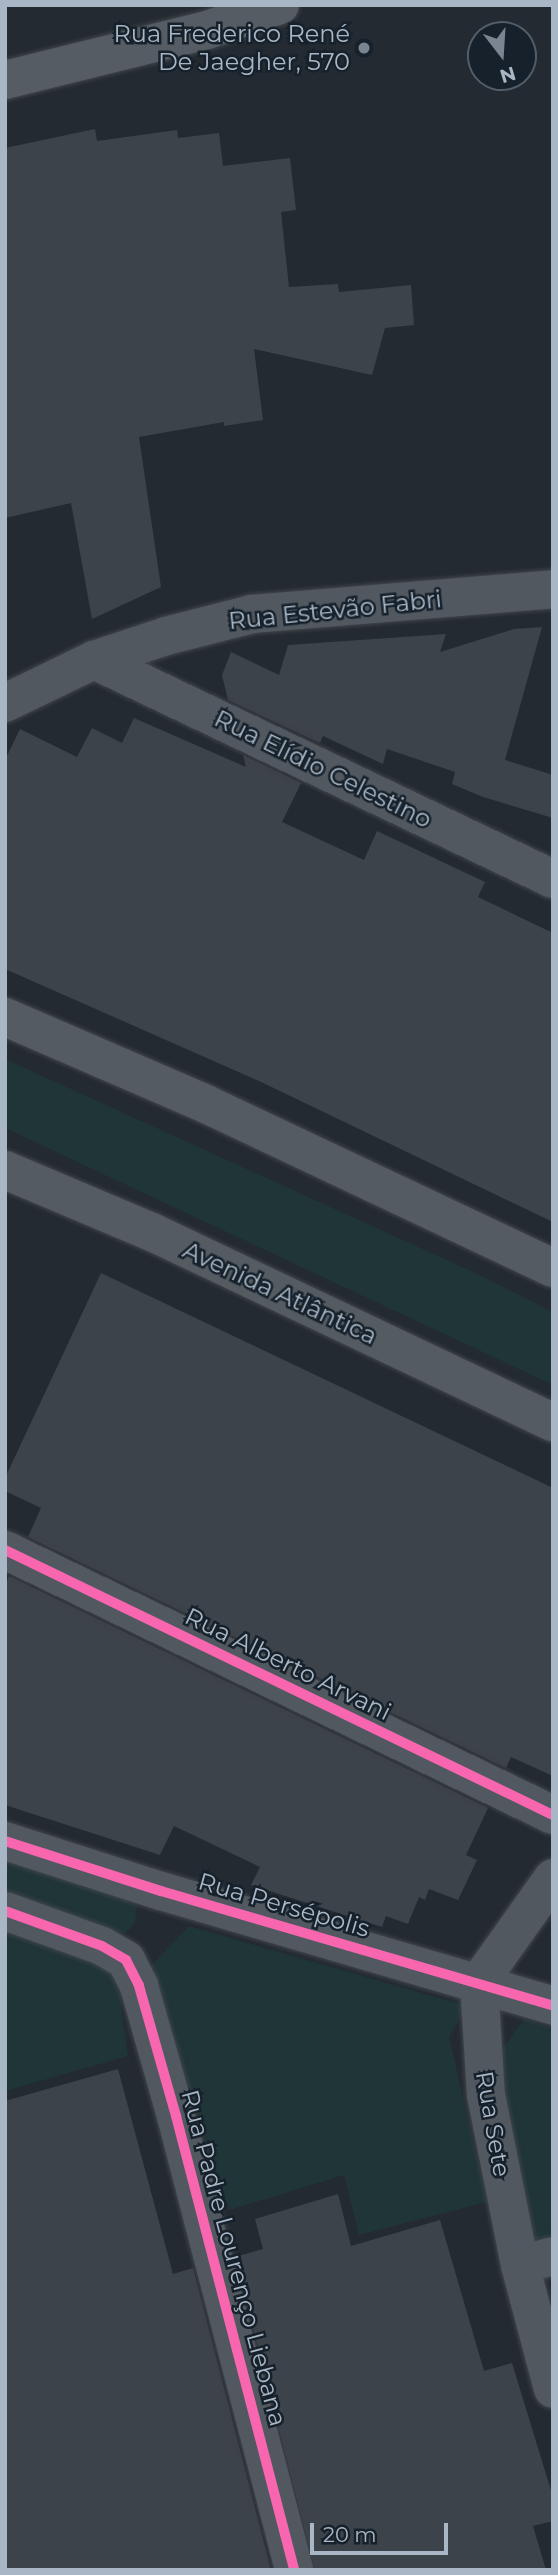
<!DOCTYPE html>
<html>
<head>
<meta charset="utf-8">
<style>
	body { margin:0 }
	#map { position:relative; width:558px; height:2575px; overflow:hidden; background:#232a31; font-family:Montserrat,sans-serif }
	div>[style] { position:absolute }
	.green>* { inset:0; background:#203537 }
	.building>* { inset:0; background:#3d434a }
	.roads { filter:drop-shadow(0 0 2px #40464b) drop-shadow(0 0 2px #40464b) }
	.minor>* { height:38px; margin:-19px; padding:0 19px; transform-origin:19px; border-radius:19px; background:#515860 }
	.secondary>* { height:38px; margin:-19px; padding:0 19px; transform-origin:19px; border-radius:19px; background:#565c64 }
	.primary>* { height:38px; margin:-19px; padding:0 19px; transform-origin:19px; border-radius:19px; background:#545b61 }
	.cycleway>* { height:10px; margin:-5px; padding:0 5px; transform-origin:5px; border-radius:5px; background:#f766af }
	.dots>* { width:19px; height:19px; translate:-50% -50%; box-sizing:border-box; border:4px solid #16212b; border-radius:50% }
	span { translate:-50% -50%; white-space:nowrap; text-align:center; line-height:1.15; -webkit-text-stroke:5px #16212b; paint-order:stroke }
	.poi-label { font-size:24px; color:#a9b6c5 }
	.right { translate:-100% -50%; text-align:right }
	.street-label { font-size:24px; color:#a9b6c5 }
	.frame { position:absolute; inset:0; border:7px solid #a9b6c5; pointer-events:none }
	.north { position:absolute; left:467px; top:21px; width:70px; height:70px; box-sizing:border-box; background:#16212b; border:2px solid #515d69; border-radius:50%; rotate:163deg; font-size:19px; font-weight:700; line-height:28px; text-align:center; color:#a9b6c5 }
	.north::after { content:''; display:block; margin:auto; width:24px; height:32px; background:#7a8591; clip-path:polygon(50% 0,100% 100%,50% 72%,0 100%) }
	.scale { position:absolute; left:310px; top:2523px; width:138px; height:32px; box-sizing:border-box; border:4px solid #a9b6c5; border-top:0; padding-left:9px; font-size:21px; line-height:24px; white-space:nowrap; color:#a9b6c5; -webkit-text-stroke:5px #16212b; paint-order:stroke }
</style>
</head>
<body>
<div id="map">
	<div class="green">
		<div style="clip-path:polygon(5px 1059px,471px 1271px,553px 1312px,553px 1385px,5px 1128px)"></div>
		<div style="clip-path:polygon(5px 1853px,137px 1903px,135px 1922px,127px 1932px,115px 1936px,5px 1900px)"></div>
		<div style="clip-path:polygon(189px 1926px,467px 2006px,449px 2037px,487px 2202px,359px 2235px,344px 2175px,229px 2210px,149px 1968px)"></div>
		<div style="clip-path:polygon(5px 1928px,120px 1967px,121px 2007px,128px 2056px,5px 2091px)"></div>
		<div style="clip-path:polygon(524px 2019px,553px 2029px,553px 2235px,535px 2240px,495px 2060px)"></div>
	</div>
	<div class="building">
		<div style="clip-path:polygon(95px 129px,97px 141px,177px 130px,178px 138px,219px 133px,223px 166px,290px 158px,296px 210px,281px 212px,289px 287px,338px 284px,339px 292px,411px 285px,414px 325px,385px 328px,372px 375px,254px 349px,263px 420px,224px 426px,224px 422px,139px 437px,161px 587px,92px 619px,71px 503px,5px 518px,5px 148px)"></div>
		<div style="clip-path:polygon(542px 627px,505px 760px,553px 775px,553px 818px,483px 797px,452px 784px,455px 772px,387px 749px,383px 764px,323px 736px,320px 743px,228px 700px,222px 675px,231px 652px,279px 675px,288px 645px,446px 634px,440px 652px,514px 629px)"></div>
		<div style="clip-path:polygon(134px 718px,246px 767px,243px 755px,301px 783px,282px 822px,364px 860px,377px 831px,485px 882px,478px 897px,553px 933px,553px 1222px,259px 1081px,5px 969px,5px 760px,20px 729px,77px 757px,92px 728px,122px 743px)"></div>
		<div style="clip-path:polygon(101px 1273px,553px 1488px,553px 1776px,511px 1757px,506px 1768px,28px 1537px,41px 1508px,5px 1491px,5px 1478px)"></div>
		<div style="clip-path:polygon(9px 1576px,488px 1808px,466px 1855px,477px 1860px,458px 1900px,429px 1889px,425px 1900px,419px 1897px,408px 1924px,386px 1916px,382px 1927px,251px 1885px,260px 1867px,174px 1826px,160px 1855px,5px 1805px,5px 1586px)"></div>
		<div style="clip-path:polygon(118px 2069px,173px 2274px,193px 2268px,271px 2570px,5px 2570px,5px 2101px)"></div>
		<div style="clip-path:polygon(338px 2194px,351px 2246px,440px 2220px,484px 2371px,512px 2363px,553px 2497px,553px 2521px,533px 2526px,546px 2570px,315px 2570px,235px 2257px,263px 2249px,255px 2219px)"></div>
	</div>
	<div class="roads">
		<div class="minor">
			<div style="left:94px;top:660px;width:509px;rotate:25.51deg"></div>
			<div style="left:5px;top:703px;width:99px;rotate:-25.8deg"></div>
			<div style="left:94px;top:660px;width:76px;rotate:-18.4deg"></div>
			<div style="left:166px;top:636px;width:89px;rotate:-14.3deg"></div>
			<div style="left:252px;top:614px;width:302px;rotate:-4.7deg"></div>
			<div style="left:5px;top:1550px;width:609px;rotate:25.81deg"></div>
			<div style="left:5px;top:1841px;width:164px;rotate:17.8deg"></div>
			<div style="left:161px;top:1891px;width:409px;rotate:16.3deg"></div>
			<div style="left:553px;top:1878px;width:128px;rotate:125.4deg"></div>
			<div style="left:479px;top:1982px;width:113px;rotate:86.5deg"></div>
			<div style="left:486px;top:2095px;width:173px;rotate:78.7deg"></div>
			<div style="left:520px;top:2265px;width:128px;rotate:75.1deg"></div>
			<div style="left:5px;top:1911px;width:103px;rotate:19.8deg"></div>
			<div style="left:102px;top:1946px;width:28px;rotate:30deg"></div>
			<div style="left:126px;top:1960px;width:29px;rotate:63deg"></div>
			<div style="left:139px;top:1986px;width:135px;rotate:74.1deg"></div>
			<div style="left:176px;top:2116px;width:469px;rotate:75.4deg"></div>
			<div style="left:520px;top:2265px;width:34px;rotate:-15deg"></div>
		</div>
		<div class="secondary">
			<div style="left:5px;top:80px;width:208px;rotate:-13.9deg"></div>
			<div style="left:207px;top:30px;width:77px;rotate:-18.9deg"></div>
		</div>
		<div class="primary">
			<div style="left:5px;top:1017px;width:219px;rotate:23.4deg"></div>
			<div style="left:206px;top:1104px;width:384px;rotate:25.3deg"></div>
			<div style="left:5px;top:1170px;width:160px;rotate:22.9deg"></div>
			<div style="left:152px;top:1232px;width:444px;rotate:25.4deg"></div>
		</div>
	</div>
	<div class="cycleway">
		<div style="left:5px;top:1550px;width:609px;rotate:25.81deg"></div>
		<div style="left:5px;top:1841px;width:164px;rotate:17.8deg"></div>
		<div style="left:161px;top:1891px;width:409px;rotate:16.3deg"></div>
		<div style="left:5px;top:1911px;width:103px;rotate:19.8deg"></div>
		<div style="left:102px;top:1946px;width:28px;rotate:30deg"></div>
		<div style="left:126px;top:1960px;width:29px;rotate:63deg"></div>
		<div style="left:139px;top:1986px;width:135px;rotate:74.1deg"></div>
		<div style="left:176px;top:2116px;width:469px;rotate:75.4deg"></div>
	</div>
	<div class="dots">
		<div style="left:364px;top:48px;background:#7a8591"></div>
	</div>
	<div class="poi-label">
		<span class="right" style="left:350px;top:48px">Rua Frederico René<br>De Jaegher, 570</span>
	</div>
	<div class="street-label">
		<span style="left:335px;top:610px;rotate:-6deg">Rua Estevão Fabri</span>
		<span style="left:323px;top:769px;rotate:26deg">Rua Elídio Celestino</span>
		<span style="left:280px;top:1293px;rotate:25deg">Avenida Atlântica</span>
		<span style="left:288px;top:1664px;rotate:26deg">Rua Alberto Arvani</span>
		<span style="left:284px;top:1905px;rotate:16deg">Rua Persépolis</span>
		<span style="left:493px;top:2124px;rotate:80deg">Rua Sete</span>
		<span style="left:234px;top:2258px;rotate:75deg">Rua Padre Lourenço Liebana</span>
	</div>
	<div class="frame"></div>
	<div class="north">N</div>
	<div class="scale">20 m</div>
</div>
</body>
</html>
